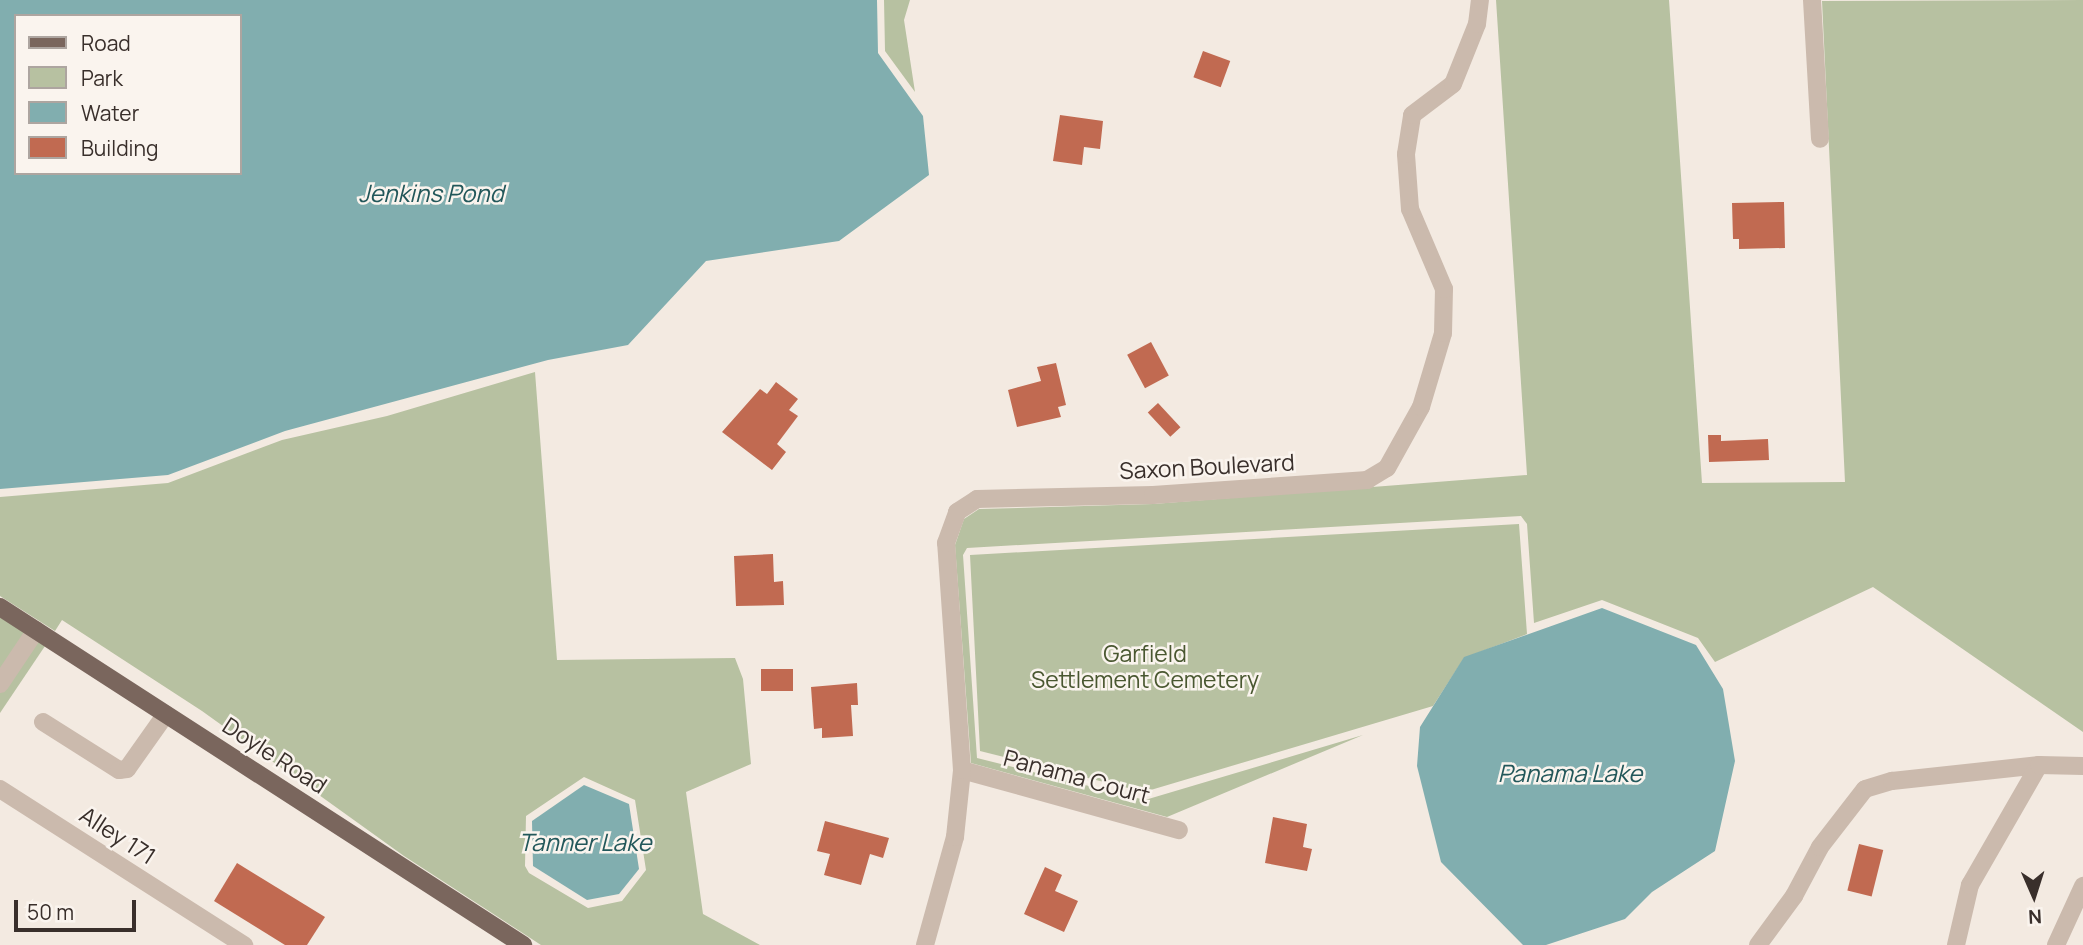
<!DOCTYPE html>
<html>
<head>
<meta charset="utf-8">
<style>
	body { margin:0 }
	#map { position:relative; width:2083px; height:945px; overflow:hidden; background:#f3eae1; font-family:Manrope,sans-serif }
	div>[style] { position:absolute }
	.green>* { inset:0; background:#b7c1a1 }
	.water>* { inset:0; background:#81aeaf }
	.building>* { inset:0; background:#c16a51; transform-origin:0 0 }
	.minor>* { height:18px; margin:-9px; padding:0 9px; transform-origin:9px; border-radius:9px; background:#cbbaad }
	.major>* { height:18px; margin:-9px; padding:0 9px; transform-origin:9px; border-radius:9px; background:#7a665d }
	span { translate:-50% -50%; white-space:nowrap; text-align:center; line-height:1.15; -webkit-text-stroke:5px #faf4ee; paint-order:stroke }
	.street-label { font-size:23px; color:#392f2b }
	.park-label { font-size:23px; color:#495730 }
	.water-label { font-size:24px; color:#22575a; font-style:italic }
	.legend { position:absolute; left:14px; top:14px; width:228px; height:161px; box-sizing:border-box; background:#faf4ee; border:2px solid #ada5a0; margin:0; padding:9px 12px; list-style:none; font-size:21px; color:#392f2b }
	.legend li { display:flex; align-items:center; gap:14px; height:35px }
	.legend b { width:35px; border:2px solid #ada5a0 }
	.north { position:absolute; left:1999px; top:861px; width:70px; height:70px; -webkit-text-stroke:5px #faf4ee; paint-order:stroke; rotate:177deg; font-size:19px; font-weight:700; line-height:28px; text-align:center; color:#392f2b }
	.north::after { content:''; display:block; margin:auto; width:24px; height:32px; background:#392f2b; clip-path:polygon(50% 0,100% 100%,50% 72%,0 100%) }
	.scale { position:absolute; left:14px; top:900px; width:122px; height:32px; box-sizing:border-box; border:4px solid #392f2b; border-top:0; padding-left:9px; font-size:21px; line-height:24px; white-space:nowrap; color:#392f2b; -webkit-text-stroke:5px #faf4ee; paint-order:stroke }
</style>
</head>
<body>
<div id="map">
	<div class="green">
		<div style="clip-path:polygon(884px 0,910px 0,904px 20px,915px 92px,885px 51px)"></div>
		<div style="clip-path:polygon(1496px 0,1669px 0,1702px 483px,1845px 482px,1822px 1px,2083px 0,2083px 732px,1873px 587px,1715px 662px,1698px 638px,1602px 600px,1534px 623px,1527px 524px,1521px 516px,967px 548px,963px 555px,977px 758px,1145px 800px,1363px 735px,1167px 817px,971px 763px,955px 545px,964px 519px,979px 509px,1153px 504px,1527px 475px)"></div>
		<div style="clip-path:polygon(evenodd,535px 372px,557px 660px,735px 658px,743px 679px,751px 764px,686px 792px,703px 914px,760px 945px,541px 945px,404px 856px,202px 711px,62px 620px,55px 631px,0 596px,0 497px,168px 483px,282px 440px,387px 416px,535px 372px,584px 777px,635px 800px,646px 870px,622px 901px,588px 908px,529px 873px,525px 866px,526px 816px,584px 777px)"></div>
		<div style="clip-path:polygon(1519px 524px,1527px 634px,1464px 658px,1433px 706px,1144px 792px,980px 751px,970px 555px)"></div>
		<div style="clip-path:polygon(0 617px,45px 646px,0 713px)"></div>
	</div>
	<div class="water">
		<div style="clip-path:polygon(evenodd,0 0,877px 0,878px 53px,923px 116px,929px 175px,839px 241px,706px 261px,628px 345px,548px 360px,285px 431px,168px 475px,0 489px,0 0,16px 16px,240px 16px,240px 173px,16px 173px,16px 16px)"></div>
		<div style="clip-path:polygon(1602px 608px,1696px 645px,1723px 689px,1735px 761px,1715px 851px,1652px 892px,1625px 919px,1546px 945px,1523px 945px,1441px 862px,1417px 766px,1420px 727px,1464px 657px)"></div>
		<div style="clip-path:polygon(584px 785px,629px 804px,639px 869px,619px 894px,587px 900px,533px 866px,532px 821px)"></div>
	</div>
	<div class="building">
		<div style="left:1203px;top:51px;width:29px;height:28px;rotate:20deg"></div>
		<div style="clip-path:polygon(1060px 115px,1103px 121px,1100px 149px,1084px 147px,1082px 165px,1053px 161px)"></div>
		<div style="clip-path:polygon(1784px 202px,1785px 248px,1739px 249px,1739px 239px,1733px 239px,1732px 203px)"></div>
		<div style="left:1151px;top:342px;width:38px;height:27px;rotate:62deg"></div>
		<div style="clip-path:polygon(1056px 363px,1066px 405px,1058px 407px,1061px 417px,1017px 427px,1008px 390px,1041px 381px,1037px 367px)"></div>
		<div style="clip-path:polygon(776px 382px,798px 399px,789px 410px,798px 416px,777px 444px,786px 452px,772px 470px,722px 432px,760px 389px,767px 394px)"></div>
		<div style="left:1158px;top:403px;width:33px;height:14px;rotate:47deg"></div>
		<div style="clip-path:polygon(1708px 435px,1721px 435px,1721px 441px,1768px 439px,1769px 460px,1709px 462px)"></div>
		<div style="clip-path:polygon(773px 554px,774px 582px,783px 581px,784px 605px,736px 606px,734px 556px)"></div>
		<div style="left:761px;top:669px;width:32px;height:22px"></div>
		<div style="clip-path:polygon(857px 683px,858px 705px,851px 705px,853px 736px,822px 738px,822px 728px,814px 729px,811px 687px)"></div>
		<div style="clip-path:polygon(1273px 817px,1307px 824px,1303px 847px,1312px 849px,1307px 871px,1265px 863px)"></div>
		<div style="clip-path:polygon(825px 821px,889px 838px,883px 858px,870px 854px,861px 885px,824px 875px,830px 854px,817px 851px)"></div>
		<div style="left:1859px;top:844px;width:25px;height:48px;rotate:14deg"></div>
		<div style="clip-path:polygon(237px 863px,325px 917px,307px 945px,285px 945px,214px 901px)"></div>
		<div style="clip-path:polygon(1045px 867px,1062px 875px,1055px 891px,1078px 901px,1064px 932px,1024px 914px)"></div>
	</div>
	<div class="minor">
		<div style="left:1812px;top:0;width:139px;rotate:86.7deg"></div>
		<div style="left:0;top:684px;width:65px;rotate:-56.3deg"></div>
		<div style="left:43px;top:722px;width:90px;rotate:32.3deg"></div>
		<div style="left:119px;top:770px;width:8px;rotate:-7deg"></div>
		<div style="left:127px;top:769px;width:67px;rotate:-54.7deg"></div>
		<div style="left:962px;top:770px;width:225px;rotate:15.5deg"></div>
		<div style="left:0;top:789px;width:290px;rotate:32.6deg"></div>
		<div style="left:925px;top:945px;width:112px;rotate:-74.5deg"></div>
		<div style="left:955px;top:837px;width:67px;rotate:-84deg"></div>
		<div style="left:962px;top:770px;width:228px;rotate:-94deg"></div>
		<div style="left:946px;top:543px;width:33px;rotate:-70deg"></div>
		<div style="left:957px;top:512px;width:24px;rotate:-33deg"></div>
		<div style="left:977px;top:499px;width:176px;rotate:-1.3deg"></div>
		<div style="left:1153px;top:495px;width:215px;rotate:-4deg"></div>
		<div style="left:1367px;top:480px;width:23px;rotate:-31deg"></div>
		<div style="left:1387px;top:468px;width:70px;rotate:-60.9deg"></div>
		<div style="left:1421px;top:407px;width:77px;rotate:-73.4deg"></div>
		<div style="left:1443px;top:333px;width:44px;rotate:-88.7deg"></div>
		<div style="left:1444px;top:289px;width:87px;rotate:-113deg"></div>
		<div style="left:1410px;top:209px;width:55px;rotate:-94.2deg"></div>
		<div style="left:1406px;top:154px;width:39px;rotate:-81deg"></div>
		<div style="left:1412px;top:115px;width:51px;rotate:-37.1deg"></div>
		<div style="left:1453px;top:84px;width:65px;rotate:-68.2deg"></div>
		<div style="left:1477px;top:24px;width:24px;rotate:-83deg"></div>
		<div style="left:1758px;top:945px;width:61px;rotate:-53.7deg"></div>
		<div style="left:1794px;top:896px;width:55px;rotate:-62deg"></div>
		<div style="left:1820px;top:847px;width:73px;rotate:-52.2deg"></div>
		<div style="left:1865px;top:789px;width:28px;rotate:-17deg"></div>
		<div style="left:1892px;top:781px;width:148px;rotate:-6.2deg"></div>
		<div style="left:1956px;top:945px;width:62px;rotate:-76.9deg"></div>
		<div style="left:1970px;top:885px;width:138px;rotate:-60.1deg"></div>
		<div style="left:2039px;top:765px;width:44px;rotate:1.3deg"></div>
		<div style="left:2056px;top:945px;width:65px;rotate:-65.4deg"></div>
	</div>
	<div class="major">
		<div style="left:0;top:607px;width:623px;rotate:32.87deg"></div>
	</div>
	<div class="street-label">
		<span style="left:1207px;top:466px;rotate:-3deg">Saxon Boulevard</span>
		<span style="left:275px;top:755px;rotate:33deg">Doyle Road</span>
		<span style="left:1077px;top:776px;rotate:15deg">Panama Court</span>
		<span style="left:118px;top:835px;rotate:33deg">Alley 171</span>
	</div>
	<div class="park-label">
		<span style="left:1145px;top:666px">Garfield<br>Settlement Cemetery</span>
	</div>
	<div class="water-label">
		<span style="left:431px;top:193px">Jenkins Pond</span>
		<span style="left:1570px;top:773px">Panama Lake</span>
		<span style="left:585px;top:842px">Tanner Lake</span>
	</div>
	<ul class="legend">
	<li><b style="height:9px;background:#7a665d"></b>Road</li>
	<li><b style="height:19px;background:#b7c1a1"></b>Park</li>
	<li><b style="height:19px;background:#81aeaf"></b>Water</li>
	<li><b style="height:19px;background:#c16a51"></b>Building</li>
	</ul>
	<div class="north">N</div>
	<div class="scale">50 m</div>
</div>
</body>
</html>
